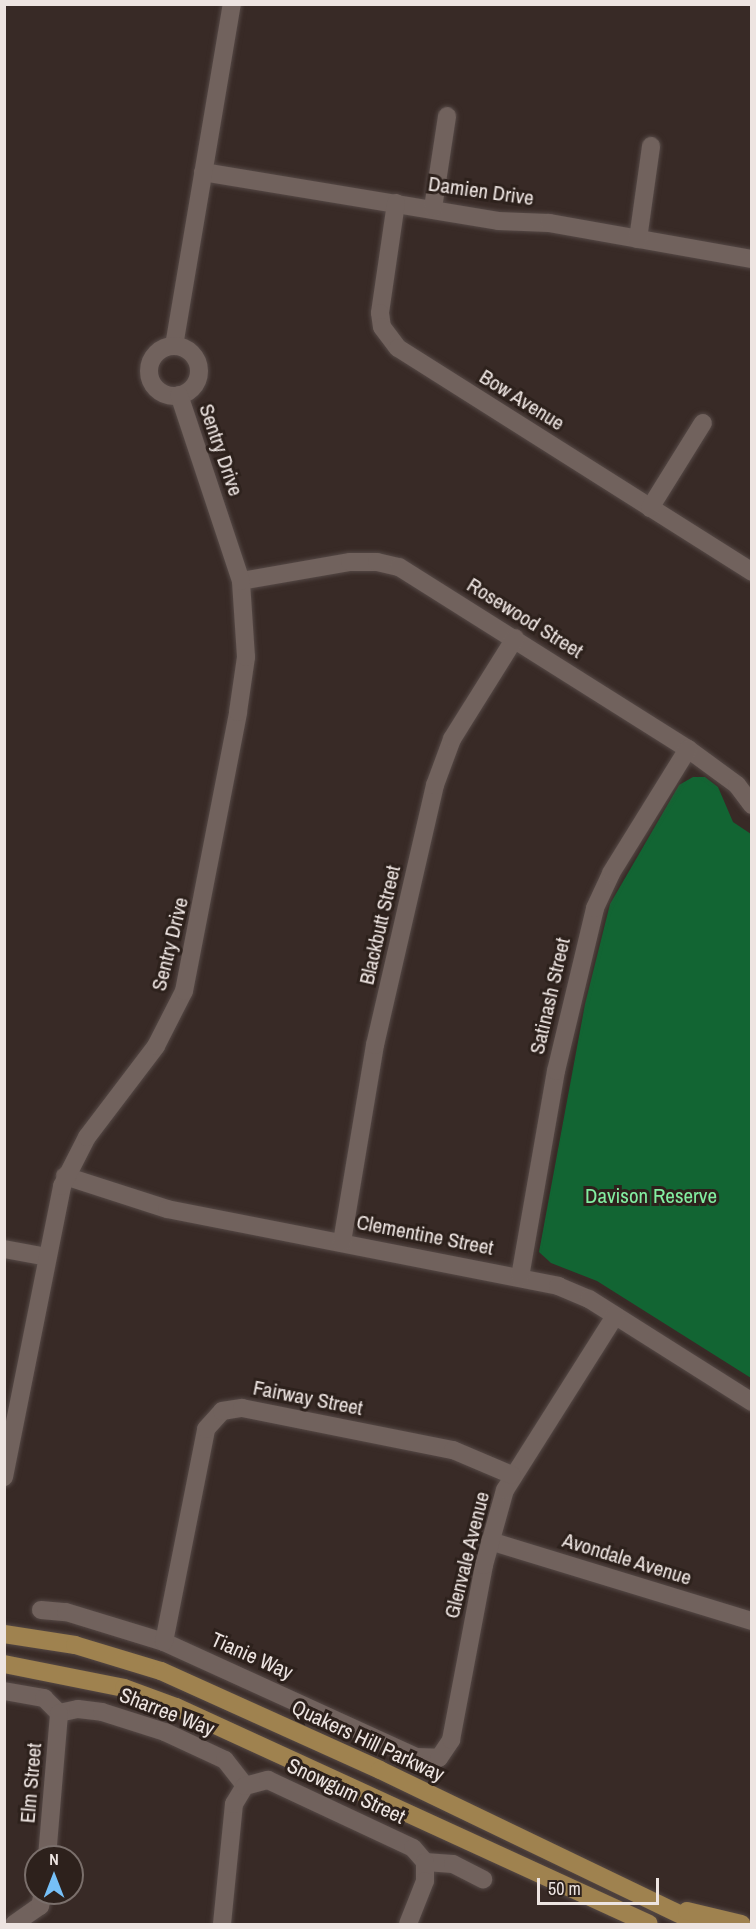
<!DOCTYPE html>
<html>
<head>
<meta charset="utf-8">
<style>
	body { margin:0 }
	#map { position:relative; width:756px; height:1929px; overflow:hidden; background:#382a26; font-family:"Archivo Narrow",sans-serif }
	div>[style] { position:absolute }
	.green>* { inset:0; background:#126533 }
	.roads { filter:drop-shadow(0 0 2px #554946) drop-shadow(0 0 2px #554946) }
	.minor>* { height:18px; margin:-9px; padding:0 9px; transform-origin:9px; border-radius:9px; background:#71625d }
	.minor>.ring { margin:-9px; padding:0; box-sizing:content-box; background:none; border:18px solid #71625d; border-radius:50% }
	.major>* { height:18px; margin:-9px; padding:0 9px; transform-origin:9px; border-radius:9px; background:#9f824f }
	span { translate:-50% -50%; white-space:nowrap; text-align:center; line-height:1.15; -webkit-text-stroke:6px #2d211c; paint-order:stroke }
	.street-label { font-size:21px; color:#ede4e1 }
	.park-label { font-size:21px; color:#83eea1 }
	.frame { position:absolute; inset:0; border:6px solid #ede4e1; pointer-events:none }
	.north { position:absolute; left:24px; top:1845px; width:60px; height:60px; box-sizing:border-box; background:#2d211c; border:2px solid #7a6f6b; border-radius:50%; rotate:0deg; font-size:16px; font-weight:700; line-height:24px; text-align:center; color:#ede4e1 }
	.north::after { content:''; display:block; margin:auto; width:21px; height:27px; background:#76c0f7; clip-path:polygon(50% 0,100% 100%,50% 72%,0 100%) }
	.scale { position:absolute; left:537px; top:1878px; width:122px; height:27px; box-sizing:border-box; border:3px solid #ede4e1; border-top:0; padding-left:8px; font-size:18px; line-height:21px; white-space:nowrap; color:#ede4e1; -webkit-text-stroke:4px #2d211c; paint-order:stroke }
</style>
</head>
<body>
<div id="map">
	<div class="green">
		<div style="clip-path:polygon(693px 777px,705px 777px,718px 787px,733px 822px,751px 834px,751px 1378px,597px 1281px,551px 1263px,539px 1252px,585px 1004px,610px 904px,679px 785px)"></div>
	</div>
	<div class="roads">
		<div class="minor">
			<div style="left:203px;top:172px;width:299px;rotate:9.4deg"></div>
			<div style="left:498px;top:221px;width:51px;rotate:2.2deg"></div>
			<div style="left:549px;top:223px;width:206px;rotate:10.1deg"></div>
			<div style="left:396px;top:203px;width:111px;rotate:98.3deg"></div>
			<div style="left:380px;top:313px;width:14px;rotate:82deg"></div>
			<div style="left:382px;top:327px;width:26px;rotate:53deg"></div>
			<div style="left:398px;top:348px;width:419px;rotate:32.3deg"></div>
			<div style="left:433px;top:208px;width:93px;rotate:-81.3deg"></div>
			<div style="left:638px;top:239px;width:94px;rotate:-82deg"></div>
			<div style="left:174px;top:346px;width:347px;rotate:-80.4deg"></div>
			<div class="ring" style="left:149px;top:346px;width:32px;height:32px"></div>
			<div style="left:650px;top:508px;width:100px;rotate:-58.1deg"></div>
			<div style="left:241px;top:581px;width:111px;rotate:-9.9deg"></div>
			<div style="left:350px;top:562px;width:27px"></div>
			<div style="left:377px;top:562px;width:23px;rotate:13deg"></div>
			<div style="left:399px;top:567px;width:342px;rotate:32.2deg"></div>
			<div style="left:688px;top:749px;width:61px;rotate:36.3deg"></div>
			<div style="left:737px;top:785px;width:25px;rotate:53deg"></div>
			<div style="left:65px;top:1176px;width:107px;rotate:17.9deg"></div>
			<div style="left:167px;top:1209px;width:399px;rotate:11.1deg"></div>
			<div style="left:558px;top:1286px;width:34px;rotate:23deg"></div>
			<div style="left:589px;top:1299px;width:193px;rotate:32.3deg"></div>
			<div style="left:342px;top:1242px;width:200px;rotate:-80.5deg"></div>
			<div style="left:375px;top:1045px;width:267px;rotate:-77deg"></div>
			<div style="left:435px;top:785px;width:49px;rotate:-69.7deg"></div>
			<div style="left:452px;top:739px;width:119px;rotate:-58deg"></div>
			<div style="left:4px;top:1249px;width:44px;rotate:10.5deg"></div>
			<div style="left:520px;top:1277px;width:209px;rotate:-80.1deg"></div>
			<div style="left:556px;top:1071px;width:168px;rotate:-76.5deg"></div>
			<div style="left:595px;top:908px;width:38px;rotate:-65deg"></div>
			<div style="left:611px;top:873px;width:146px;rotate:-58.2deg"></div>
			<div style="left:4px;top:1477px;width:297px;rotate:-78.7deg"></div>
			<div style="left:62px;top:1186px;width:55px;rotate:-63deg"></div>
			<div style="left:87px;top:1137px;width:114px;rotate:-52.8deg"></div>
			<div style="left:156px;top:1046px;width:62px;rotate:-63deg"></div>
			<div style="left:184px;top:991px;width:284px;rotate:-79deg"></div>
			<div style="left:238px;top:712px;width:56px;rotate:-81.7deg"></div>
			<div style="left:246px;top:657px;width:76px;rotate:-93.8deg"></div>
			<div style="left:241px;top:581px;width:196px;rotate:-108.4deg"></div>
			<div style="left:490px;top:1541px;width:274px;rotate:17deg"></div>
			<div style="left:41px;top:1610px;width:25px;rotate:5deg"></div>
			<div style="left:66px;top:1612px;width:102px;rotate:17deg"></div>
			<div style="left:164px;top:1642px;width:277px;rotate:24.5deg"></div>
			<div style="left:416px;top:1757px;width:23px;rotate:2deg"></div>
			<div style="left:439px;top:1758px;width:22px;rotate:-56deg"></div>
			<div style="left:451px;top:1740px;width:178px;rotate:-79.3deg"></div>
			<div style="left:484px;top:1565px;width:78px;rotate:-74.4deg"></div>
			<div style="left:505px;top:1490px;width:206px;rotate:-57.7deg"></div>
			<div style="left:164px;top:1642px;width:217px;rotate:-78.8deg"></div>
			<div style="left:206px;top:1429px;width:24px;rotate:-48deg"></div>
			<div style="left:222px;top:1411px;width:20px;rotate:-9deg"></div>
			<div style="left:242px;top:1408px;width:215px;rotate:11.3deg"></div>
			<div style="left:453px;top:1450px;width:64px;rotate:23deg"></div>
			<div style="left:4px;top:1691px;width:41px;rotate:9.9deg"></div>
			<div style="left:44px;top:1698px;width:21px;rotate:45deg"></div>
			<div style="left:59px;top:1713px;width:19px;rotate:-12deg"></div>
			<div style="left:78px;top:1709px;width:24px;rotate:7deg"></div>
			<div style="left:102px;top:1712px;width:66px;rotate:17.6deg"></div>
			<div style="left:165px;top:1732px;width:66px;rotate:25deg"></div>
			<div style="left:225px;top:1760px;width:33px;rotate:52deg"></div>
			<div style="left:47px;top:1857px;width:144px;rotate:-85.2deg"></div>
			<div style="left:425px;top:1862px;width:28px;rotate:4deg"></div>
			<div style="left:453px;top:1864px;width:34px;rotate:27deg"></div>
			<div style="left:14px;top:1924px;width:32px;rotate:-35deg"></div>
			<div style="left:40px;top:1906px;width:13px;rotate:-77deg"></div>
			<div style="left:222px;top:1924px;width:121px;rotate:-84.3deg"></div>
			<div style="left:234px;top:1804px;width:21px;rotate:-59deg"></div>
			<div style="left:245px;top:1786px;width:24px;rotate:-15deg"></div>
			<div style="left:268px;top:1780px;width:160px;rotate:25.1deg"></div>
			<div style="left:413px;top:1848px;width:18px;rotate:49deg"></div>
			<div style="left:425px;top:1862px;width:19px;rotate:90deg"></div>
			<div style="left:425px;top:1881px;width:46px;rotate:111.6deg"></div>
		</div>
		<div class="major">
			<div style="left:4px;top:1634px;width:72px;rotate:8.8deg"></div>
			<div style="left:75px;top:1645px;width:90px;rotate:16.8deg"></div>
			<div style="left:161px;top:1671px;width:240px;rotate:24.3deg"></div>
			<div style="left:380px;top:1770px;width:355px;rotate:25.7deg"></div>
			<div style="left:4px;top:1664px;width:122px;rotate:11.3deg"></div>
			<div style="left:124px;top:1688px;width:55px;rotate:20.1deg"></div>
			<div style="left:176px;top:1707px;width:520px;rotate:24.64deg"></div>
			<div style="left:687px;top:1911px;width:56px;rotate:13.5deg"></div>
		</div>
	</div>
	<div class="street-label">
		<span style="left:481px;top:191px;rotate:8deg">Damien Drive</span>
		<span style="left:522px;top:400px;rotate:32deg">Bow Avenue</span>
		<span style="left:221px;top:450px;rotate:71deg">Sentry Drive</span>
		<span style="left:525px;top:618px;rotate:32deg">Rosewood Street</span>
		<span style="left:380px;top:925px;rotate:-77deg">Blackbutt Street</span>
		<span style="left:170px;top:944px;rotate:-76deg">Sentry Drive</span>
		<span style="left:550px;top:996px;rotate:-77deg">Satinash Street</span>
		<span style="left:425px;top:1235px;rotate:11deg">Clementine Street</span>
		<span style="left:308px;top:1398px;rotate:11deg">Fairway Street</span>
		<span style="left:467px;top:1555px;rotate:-76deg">Glenvale Avenue</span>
		<span style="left:627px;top:1559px;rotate:17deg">Avondale Avenue</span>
		<span style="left:252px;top:1656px;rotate:24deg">Tianie Way</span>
		<span style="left:167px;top:1712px;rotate:21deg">Sharree Way</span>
		<span style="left:368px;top:1741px;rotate:25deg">Quakers Hill Parkway</span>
		<span style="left:31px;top:1783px;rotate:-85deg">Elm Street</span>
		<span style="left:346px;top:1791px;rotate:25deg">Snowgum Street</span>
	</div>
	<div class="park-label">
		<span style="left:651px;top:1196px">Davison Reserve</span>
	</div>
	<div class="frame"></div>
	<div class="north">N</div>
	<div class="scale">50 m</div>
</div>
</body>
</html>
